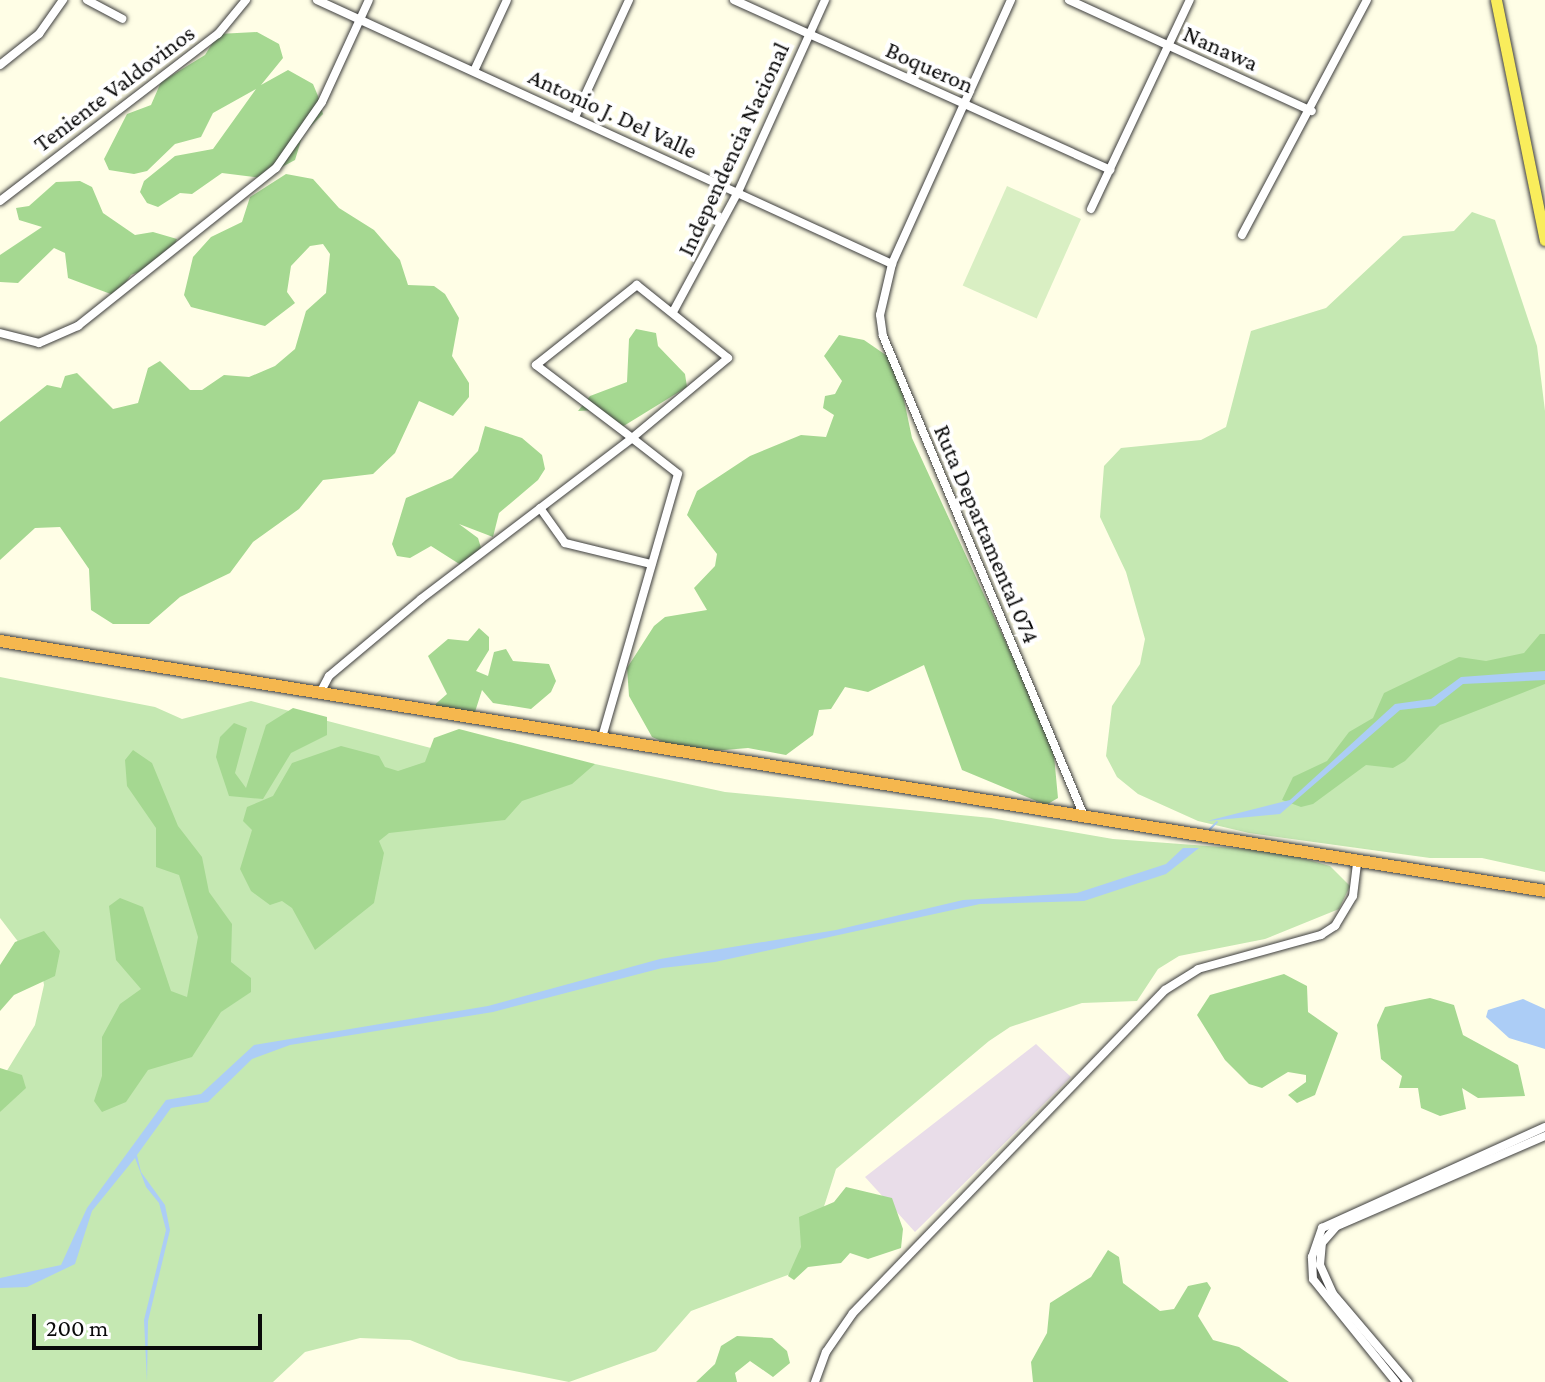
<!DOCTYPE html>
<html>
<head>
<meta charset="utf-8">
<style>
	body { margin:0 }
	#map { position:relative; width:1545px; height:1382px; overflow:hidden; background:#fffee6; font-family:"Crimson Pro",serif }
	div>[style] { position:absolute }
	.industrial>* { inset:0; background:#e9dde9 }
	.green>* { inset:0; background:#c5e8b2 }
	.forest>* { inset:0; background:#a5d891 }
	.pitch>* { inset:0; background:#d9efc3; transform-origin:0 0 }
	.water>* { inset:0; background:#accdf6 }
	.stream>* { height:2px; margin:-1px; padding:0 1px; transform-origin:1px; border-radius:1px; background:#accdf6 }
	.roads { filter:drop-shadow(0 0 2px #3d3d3d) drop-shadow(0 0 2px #3d3d3d) }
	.minor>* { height:8px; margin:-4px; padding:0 4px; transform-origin:4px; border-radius:4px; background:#fff }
	.major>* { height:11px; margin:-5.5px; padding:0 5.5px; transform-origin:5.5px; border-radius:5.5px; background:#f9ed5c }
	.highway>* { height:12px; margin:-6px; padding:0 6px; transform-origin:6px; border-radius:6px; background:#f5b74e }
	span { translate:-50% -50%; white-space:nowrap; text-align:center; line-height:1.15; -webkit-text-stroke:8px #fff; paint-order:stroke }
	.street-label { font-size:24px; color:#0a0a0a }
	.scale { position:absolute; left:32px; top:1314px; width:230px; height:36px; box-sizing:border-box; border:4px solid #0a0a0a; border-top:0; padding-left:10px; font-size:24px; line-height:28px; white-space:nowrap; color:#0a0a0a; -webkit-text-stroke:6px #fff; paint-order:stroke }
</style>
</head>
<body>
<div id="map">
	<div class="industrial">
		<div style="clip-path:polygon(1036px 1044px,1071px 1077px,915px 1232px,865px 1177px)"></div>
	</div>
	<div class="green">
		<div style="clip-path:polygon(1472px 212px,1495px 220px,1537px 346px,1545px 411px,1545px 872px,1482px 858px,1430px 858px,1249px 833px,1198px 821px,1138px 794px,1117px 777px,1106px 756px,1112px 706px,1140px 664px,1145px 639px,1126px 572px,1100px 517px,1104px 466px,1121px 448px,1201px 440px,1226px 427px,1251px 331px,1326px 308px,1403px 236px,1454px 231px)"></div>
		<div style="clip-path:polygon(0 677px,155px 707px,182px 719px,251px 701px,450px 753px,595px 764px,725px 792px,991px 818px,1113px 839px,1277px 851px,1330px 866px,1350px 886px,1339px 909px,1265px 939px,1179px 956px,1158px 969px,1137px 1001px,1082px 1003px,1010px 1027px,989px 1041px,836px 1169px,804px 1269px,691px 1311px,656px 1351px,569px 1382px,459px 1360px,410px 1340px,360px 1338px,305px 1352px,273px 1382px,0 1382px,0 1082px,35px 1025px,44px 985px,42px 973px,0 918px)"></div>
	</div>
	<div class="forest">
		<div style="clip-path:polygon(257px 32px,279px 44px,283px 58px,261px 85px,288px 70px,313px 84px,318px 96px,323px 114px,303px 134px,295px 160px,261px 178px,222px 173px,192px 194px,180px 193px,158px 207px,147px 203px,140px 192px,144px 181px,175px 156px,213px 149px,256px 89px,213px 113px,201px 137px,175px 144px,147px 171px,134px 174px,109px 170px,104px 159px,127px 114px,151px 105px,161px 82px,205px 55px,218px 34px)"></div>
		<div style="clip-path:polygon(286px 174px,313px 179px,339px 208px,374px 230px,400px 260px,408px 285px,434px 286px,445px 294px,459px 318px,452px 356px,469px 383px,469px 397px,453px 416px,419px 401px,395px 453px,373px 474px,323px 480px,299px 509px,253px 542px,230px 573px,180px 597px,149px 624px,113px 624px,91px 610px,89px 569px,60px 527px,35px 528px,0 560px,0 422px,47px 385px,61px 388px,65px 376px,77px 373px,113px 409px,138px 403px,148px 368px,160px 361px,190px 390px,202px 390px,224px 375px,249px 377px,275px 366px,295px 349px,306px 311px,326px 293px,330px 254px,323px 244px,310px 246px,291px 266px,287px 292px,295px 303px,265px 326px,191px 307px,184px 295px,193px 257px,211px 237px,242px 222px,250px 197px)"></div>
		<div style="clip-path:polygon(80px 181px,92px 187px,103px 213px,135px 235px,153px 232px,177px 239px,167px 261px,131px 275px,116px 296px,68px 278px,65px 253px,54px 248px,18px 283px,0 282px,0 255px,42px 227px,19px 220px,16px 208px,29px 206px,56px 182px)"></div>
		<div style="clip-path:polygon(636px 329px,656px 333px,658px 346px,685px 374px,687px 387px,622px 427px,596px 410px,578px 411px,590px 396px,627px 382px,629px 339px)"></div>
		<div style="clip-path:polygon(839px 335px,864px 340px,896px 362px,912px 438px,1053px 745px,1058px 798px,1046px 805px,962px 770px,924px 665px,868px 692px,845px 687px,831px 709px,819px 710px,813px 735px,786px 755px,748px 748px,689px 753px,652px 737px,629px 696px,627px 668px,654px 626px,665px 617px,707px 610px,694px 588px,715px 566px,717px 554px,687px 515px,697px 491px,750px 456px,801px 435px,826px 437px,834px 415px,823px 408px,825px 396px,835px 394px,842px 381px,824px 356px)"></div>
		<div style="clip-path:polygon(485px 426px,522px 438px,542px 455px,545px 469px,538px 480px,499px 513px,493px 537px,459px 524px,478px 538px,482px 551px,464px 567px,431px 546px,410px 558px,397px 556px,392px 544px,406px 498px,452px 478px,478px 451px)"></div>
		<div style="clip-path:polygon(479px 628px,489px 637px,489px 650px,476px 671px,488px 676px,494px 652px,506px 649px,513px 661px,549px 664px,556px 681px,551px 692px,531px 709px,493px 703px,482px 690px,475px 712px,431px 708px,447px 694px,428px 656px,448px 639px,468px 641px)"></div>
		<div style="clip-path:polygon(1540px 634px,1545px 634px,1545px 684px,1440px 725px,1405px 761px,1393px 768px,1366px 765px,1313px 804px,1301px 807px,1282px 800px,1293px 777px,1327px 761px,1349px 732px,1373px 718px,1384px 693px,1459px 657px,1486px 661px,1524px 653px)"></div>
		<div style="clip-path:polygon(293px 708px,327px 717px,327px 735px,291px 753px,263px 799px,229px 796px,216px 757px,220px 737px,234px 723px,247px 728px,235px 773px,246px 788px,266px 725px)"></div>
		<div style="clip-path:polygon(459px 729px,595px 764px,572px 784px,522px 801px,505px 820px,389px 833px,379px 841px,384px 853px,374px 903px,315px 950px,292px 908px,282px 901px,270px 905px,251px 891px,240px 869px,252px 830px,243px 821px,247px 807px,273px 796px,292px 763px,341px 746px,379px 756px,385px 767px,398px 771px,425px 762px,434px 738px)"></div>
		<div style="clip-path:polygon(133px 750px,152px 763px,178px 826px,202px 857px,209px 892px,232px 924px,231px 962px,251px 978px,251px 992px,221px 1012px,192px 1057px,148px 1070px,126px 1102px,102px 1112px,94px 1101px,102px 1076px,102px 1037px,120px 1004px,141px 989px,116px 960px,109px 906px,120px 898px,143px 907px,171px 991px,187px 997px,198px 937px,179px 875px,156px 867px,156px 828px,127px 786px,125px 760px)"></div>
		<div style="clip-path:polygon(44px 931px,60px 951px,55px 976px,14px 995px,0 1011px,0 965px,15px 942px)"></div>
		<div style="clip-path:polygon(1284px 974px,1307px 986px,1308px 1012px,1338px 1033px,1315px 1095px,1297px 1103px,1288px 1095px,1306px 1082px,1306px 1075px,1288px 1072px,1262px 1088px,1249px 1084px,1225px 1060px,1197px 1015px,1210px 995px)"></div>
		<div style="clip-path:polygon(1430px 998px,1454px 1005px,1463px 1035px,1518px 1065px,1525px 1096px,1478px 1098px,1462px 1088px,1466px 1109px,1440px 1116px,1421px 1108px,1418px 1088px,1399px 1088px,1402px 1076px,1381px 1059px,1377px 1025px,1385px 1007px)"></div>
		<div style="clip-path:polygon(0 1068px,22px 1075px,26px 1088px,0 1112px)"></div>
		<div style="clip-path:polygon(846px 1187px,892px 1198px,903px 1229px,901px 1248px,868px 1259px,850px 1253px,841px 1263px,808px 1267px,794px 1280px,788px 1276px,801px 1247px,799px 1217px,834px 1202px)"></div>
		<div style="clip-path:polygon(1108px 1250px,1119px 1257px,1123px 1283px,1160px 1311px,1174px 1309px,1188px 1286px,1207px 1282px,1211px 1288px,1198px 1316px,1213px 1340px,1239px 1347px,1289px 1382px,1033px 1382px,1031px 1362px,1047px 1333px,1050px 1303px,1091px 1277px)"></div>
		<div style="clip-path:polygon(737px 1336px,772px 1338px,787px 1351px,790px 1363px,773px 1377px,750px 1361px,735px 1373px,737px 1382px,696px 1382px,715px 1364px,721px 1346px)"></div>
	</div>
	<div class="pitch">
		<div style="left:1007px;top:186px;width:81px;height:109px;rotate:24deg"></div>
	</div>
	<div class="water">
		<div style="clip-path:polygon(1545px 671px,1545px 680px,1463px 684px,1435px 706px,1400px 710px,1280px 814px,1207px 821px,1290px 800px,1395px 704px,1431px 699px,1461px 677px)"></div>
		<div style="clip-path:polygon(1183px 848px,1199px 848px,1166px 874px,1084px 901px,980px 904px,715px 962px,662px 968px,493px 1012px,290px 1045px,252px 1059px,208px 1102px,171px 1108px,137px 1155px,141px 1172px,165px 1205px,170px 1230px,148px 1321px,147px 1382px,144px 1320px,166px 1230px,159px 1203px,146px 1187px,135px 1158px,92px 1211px,75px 1264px,27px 1287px,0 1288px,0 1278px,61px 1265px,87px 1208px,166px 1100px,201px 1094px,254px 1045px,488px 1006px,660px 959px,836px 930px,963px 900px,1077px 893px,1166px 864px)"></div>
		<div style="clip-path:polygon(1523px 999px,1545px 1009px,1545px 1049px,1509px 1038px,1486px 1017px,1488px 1010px)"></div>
	</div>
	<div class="stream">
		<div style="left:1207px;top:832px;width:14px;rotate:-45deg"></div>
	</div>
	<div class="roads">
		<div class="minor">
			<div style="left:87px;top:0;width:40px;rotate:28deg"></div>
			<div style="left:317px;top:0;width:633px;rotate:24.66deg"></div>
			<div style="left:734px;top:0;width:413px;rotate:24.3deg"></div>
			<div style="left:1011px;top:0;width:290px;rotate:114.3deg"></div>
			<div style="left:892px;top:264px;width:52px;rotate:103.2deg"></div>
			<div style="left:880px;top:315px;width:21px;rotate:82deg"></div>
			<div style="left:883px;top:336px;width:520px;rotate:67.28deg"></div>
			<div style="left:1069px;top:0;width:267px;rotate:24.6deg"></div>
			<div style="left:0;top:65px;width:50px;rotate:-38.5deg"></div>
			<div style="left:39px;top:34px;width:42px;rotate:-54.8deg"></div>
			<div style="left:474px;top:71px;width:78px;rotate:-65.1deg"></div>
			<div style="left:575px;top:117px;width:129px;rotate:-65.2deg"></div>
			<div style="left:0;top:201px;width:275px;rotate:-37.5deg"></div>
			<div style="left:218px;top:34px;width:44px;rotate:-50.5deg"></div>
			<div style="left:1091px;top:209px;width:231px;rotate:-64.7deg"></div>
			<div style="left:1242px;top:235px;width:266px;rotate:-62deg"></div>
			<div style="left:673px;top:312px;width:136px;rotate:-61.6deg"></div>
			<div style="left:738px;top:192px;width:211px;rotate:-65.6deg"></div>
			<div style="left:0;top:333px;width:40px;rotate:14.4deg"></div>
			<div style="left:39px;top:343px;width:43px;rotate:-23.6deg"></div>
			<div style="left:78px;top:326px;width:253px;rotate:-38.6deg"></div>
			<div style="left:276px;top:168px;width:80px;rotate:-55.1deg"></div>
			<div style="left:322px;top:102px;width:112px;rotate:-65.3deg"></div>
			<div style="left:540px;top:508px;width:43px;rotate:54.5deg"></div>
			<div style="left:565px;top:543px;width:89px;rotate:13.7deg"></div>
			<div style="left:320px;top:693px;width:19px;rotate:-62deg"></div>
			<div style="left:329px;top:676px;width:120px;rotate:-39.9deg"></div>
			<div style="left:421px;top:599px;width:265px;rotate:-37.3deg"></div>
			<div style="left:632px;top:438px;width:125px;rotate:-39.8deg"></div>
			<div style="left:728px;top:358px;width:117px;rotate:-141.3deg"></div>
			<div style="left:637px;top:285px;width:129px;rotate:141.6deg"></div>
			<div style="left:536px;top:365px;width:121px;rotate:37.2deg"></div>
			<div style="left:632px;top:438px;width:58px;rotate:38deg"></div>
			<div style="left:678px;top:474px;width:275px;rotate:106.1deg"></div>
			<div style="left:815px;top:1382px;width:32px;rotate:-70deg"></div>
			<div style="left:826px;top:1352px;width:47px;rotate:-55.3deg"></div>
			<div style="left:853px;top:1313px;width:449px;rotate:-46deg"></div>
			<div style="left:1165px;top:990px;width:39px;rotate:-32deg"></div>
			<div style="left:1198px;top:969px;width:128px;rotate:-15.5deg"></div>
			<div style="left:1321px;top:935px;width:17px;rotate:-33deg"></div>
			<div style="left:1335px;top:926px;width:35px;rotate:-59deg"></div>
			<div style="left:1353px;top:896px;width:35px;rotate:-83deg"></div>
			<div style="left:1396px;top:1382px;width:132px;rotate:-128.9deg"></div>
			<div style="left:1313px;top:1279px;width:22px;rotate:-93deg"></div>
			<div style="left:1312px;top:1257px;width:31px;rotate:-71deg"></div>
			<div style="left:1322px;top:1228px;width:245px;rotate:-24.4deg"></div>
			<div style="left:1408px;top:1382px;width:116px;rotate:-130.4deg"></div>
			<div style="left:1333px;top:1294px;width:32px;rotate:-114deg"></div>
			<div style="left:1320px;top:1265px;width:22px;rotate:-85deg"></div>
			<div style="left:1322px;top:1243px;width:23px;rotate:-49deg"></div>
			<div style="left:1337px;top:1226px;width:227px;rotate:-23.4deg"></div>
		</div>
		<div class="major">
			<div style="left:1496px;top:0;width:245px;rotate:78.5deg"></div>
		</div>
		<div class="highway">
			<div style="left:0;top:641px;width:1565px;rotate:9.19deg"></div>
		</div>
	</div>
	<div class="street-label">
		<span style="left:1221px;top:48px;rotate:24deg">Nanawa</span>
		<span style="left:930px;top:67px;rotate:24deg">Boqueron</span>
		<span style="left:114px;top:88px;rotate:-37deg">Teniente Valdovinos</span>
		<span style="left:613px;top:113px;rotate:25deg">Antonio J. Del Valle</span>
		<span style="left:733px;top:149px;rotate:-65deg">Independencia Nacional</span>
		<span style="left:987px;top:534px;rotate:67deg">Ruta Departamental 074</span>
	</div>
	<div class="scale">200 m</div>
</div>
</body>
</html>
